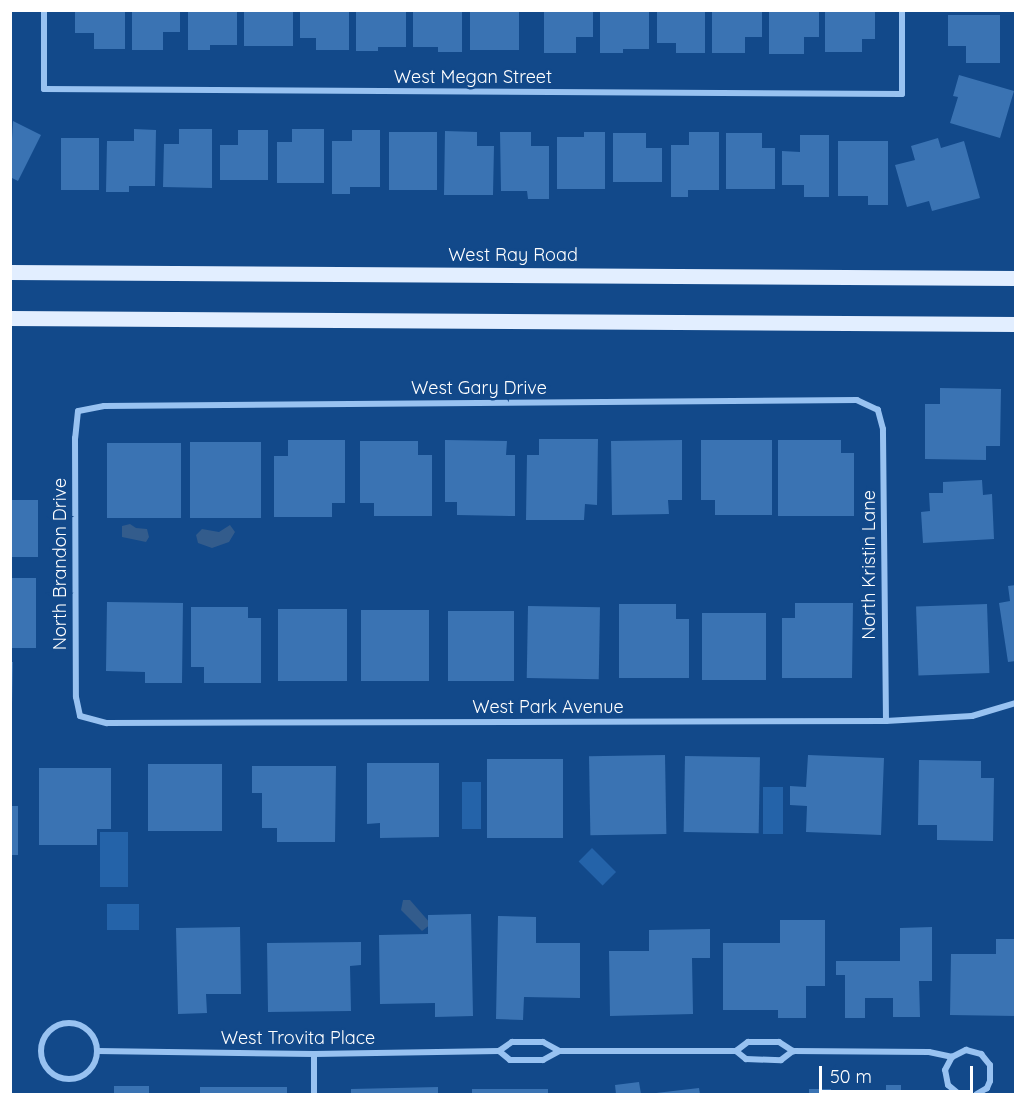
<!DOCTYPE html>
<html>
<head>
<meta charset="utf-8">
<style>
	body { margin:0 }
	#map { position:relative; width:1026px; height:1105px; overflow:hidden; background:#12498a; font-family:Quicksand,sans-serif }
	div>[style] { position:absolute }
	.green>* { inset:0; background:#2463a9; transform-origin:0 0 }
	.water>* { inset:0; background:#335c8c }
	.building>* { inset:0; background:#3a73b3; transform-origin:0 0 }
	.street>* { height:6px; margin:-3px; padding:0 3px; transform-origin:3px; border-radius:3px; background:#98c2f1 }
	.street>.ring { margin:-3px; padding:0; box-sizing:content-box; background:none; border:6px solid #98c2f1; border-radius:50% }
	.primary>* { height:15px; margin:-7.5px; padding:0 7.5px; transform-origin:7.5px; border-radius:7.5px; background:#e2eeff }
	span { translate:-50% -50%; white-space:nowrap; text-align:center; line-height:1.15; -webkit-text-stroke:5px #12498a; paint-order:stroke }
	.street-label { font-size:18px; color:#fff }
	.frame { position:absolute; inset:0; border:12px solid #fff; pointer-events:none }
	.scale { position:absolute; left:819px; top:1066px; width:154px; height:27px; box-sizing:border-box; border:3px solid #fff; border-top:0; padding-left:8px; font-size:18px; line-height:21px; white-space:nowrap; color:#fff; -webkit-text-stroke:4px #12498a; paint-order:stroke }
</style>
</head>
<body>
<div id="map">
	<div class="green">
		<div style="left:462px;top:782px;width:19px;height:47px"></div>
		<div style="left:763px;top:787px;width:20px;height:47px"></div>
		<div style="left:100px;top:832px;width:28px;height:55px"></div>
		<div style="left:592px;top:848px;width:34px;height:19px;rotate:45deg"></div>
		<div style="left:107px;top:904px;width:32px;height:26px"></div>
	</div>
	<div class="water">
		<div style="clip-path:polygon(130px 524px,136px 528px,147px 529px,149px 537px,146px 542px,122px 537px,122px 526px)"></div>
		<div style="clip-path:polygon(230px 525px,235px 532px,229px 542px,212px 548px,198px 543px,196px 535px,202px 529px,219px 532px)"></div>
		<div style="clip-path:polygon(403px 900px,410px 900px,431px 924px,422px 931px,401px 910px)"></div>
	</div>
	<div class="building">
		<div style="clip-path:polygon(75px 10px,125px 10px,125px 49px,94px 49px,94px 33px,75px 33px)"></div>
		<div style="clip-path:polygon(132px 10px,180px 10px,180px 32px,163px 32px,163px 50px,132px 50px)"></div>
		<div style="clip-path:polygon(188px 10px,237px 10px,237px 45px,210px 45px,210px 50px,188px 50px)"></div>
		<div style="left:244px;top:10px;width:49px;height:36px"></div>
		<div style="clip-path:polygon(300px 10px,349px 10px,349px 50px,316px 50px,316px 38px,300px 38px)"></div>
		<div style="clip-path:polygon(356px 10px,406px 10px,406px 47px,378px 47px,378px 51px,356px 51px)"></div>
		<div style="clip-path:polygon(413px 10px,462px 10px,462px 52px,438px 52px,438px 47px,413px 47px)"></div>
		<div style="left:470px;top:10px;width:49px;height:40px"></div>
		<div style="clip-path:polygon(544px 10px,593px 10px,593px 37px,576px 37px,576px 53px,544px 53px)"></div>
		<div style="clip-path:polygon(600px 10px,649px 10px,649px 49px,623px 49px,623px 53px,600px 53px)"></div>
		<div style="clip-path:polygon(657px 10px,705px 10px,705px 53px,676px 53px,676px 43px,657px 43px)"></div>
		<div style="clip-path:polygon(712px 10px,762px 10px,762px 37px,745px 37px,745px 53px,712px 53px)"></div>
		<div style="clip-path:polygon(769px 10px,819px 10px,819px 37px,804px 37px,804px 54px,769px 54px)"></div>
		<div style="clip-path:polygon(825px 10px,875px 10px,875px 39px,862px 39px,862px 52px,825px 52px)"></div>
		<div style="clip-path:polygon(948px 15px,1000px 15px,1000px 63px,966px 63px,966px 46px,948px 46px)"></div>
		<div style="clip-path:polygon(959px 75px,1014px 91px,1000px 138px,950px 123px,958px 97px,953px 96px)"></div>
		<div style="clip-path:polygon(13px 121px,41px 135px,18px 181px,10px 177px)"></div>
		<div style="clip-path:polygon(134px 129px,156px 130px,155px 186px,129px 186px,129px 192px,106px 192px,107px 141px,134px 141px)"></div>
		<div style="clip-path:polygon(179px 129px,212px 129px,212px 188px,163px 187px,164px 144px,179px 144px)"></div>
		<div style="clip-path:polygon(292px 129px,324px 129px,324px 183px,277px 183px,277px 142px,292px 142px)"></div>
		<div style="clip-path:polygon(238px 130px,268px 130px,268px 180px,220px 180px,220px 145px,238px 145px)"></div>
		<div style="clip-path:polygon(352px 130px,380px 130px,380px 187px,350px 187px,350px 194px,332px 194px,332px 141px,352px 141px)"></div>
		<div style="clip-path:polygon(445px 131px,477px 132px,477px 146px,494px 146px,493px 195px,444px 195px)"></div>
		<div style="left:389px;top:132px;width:48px;height:58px"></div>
		<div style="clip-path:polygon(500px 132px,531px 132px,531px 146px,549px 146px,549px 199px,528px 199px,527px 191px,501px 191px)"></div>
		<div style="clip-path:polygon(584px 132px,605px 132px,605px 189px,557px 189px,557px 137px,584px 137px)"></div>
		<div style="clip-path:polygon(689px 132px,719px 132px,719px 190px,688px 190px,688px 197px,671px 197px,671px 145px,689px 145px)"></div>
		<div style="clip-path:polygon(613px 133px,646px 133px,646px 148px,662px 148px,662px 182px,613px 182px)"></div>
		<div style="clip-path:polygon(726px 133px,762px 133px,762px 148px,775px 148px,775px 189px,726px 189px)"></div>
		<div style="clip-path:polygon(800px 135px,829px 135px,829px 197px,804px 197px,804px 185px,782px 185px,782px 151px,800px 152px)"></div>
		<div style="left:61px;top:138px;width:38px;height:52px"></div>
		<div style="clip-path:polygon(938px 138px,941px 148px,964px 141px,980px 198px,932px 211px,929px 201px,907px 207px,895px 165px,915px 160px,911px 146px)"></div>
		<div style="clip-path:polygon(838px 141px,888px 141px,888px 205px,868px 205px,868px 196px,838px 196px)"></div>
		<div style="clip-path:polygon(940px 388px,1001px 389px,1000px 446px,986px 446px,986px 460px,925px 459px,925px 404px,940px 404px)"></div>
		<div style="clip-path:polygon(539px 439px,598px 439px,597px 505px,585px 504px,584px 520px,526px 520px,527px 455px,539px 455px)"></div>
		<div style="clip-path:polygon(288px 440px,345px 440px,345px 503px,332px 503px,332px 517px,274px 517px,274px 456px,288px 456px)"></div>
		<div style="clip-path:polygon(445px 440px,507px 441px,506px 455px,515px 455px,515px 516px,457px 515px,457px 502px,445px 502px)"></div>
		<div style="clip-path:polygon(682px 440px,682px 500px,668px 500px,669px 514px,612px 515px,611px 441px)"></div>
		<div style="clip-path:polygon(701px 440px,772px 440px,772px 515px,715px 515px,715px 500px,701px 500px)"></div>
		<div style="clip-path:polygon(778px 440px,841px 440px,841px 453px,854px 453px,854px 516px,778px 516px)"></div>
		<div style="clip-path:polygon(360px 441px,418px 441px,418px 455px,432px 455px,432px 516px,374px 516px,374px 503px,360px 503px)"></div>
		<div style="left:190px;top:442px;width:71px;height:76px"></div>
		<div style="left:107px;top:443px;width:74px;height:75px"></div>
		<div style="clip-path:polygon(982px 480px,983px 495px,992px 494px,994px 539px,923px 543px,921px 512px,930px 511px,929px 493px,943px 493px,943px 482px)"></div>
		<div style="left:10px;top:500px;width:28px;height:57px"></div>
		<div style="left:10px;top:578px;width:26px;height:70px"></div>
		<div style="clip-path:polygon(1016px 585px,1016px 661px,1008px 662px,999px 603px,1010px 601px,1008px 586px)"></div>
		<div style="clip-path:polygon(107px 602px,183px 603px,182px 683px,145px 683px,145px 672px,106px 671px)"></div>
		<div style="clip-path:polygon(795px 603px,853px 603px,852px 678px,782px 678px,782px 618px,795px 618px)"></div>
		<div style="clip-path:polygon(619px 604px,676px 604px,676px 619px,689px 619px,689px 678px,619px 678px)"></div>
		<div style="left:987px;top:604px;width:69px;height:71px;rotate:88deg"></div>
		<div style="left:528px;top:606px;width:72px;height:72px;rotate:1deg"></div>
		<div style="clip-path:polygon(191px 607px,248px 607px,248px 618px,261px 618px,261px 683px,204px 683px,204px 667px,191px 667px)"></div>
		<div style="left:278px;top:609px;width:69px;height:72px"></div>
		<div style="left:361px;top:610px;width:68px;height:71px"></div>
		<div style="left:448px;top:611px;width:66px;height:70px"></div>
		<div style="left:702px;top:613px;width:64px;height:67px"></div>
		<div style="clip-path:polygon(10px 662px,13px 662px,12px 704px,10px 704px)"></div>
		<div style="left:665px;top:755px;width:79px;height:76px;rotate:89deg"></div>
		<div style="clip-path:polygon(808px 755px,884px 758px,881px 835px,806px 832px,807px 806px,790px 805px,790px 786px,806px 787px)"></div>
		<div style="left:685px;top:756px;width:75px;height:76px;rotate:1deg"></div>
		<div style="left:487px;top:759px;width:76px;height:79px"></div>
		<div style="clip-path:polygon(919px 760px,981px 761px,981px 778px,994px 778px,993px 841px,937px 840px,937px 825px,918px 825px)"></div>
		<div style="clip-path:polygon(367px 763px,439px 763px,439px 837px,380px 838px,380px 823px,367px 824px)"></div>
		<div style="left:148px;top:764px;width:74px;height:67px"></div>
		<div style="clip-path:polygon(252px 766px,336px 766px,335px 842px,277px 842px,277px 828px,262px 828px,262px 793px,252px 793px)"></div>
		<div style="clip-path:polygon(39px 768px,111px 768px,111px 829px,97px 829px,97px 845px,39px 845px)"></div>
		<div style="left:10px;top:806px;width:8px;height:49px"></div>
		<div style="clip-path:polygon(471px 914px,473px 1016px,435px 1017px,435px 1003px,380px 1004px,379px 935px,428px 934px,428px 915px)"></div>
		<div style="clip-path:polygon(498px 916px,536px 917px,536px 943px,580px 943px,580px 998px,524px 997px,523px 1020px,496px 1019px)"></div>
		<div style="clip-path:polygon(780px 920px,825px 920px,825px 986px,806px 986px,806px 1018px,778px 1018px,778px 1010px,723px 1010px,723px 943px,780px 943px)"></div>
		<div style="clip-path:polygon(240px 927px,241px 994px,206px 994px,207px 1013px,178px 1014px,176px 928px)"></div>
		<div style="clip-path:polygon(932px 927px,932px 981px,919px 981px,920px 1017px,893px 1017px,893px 998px,865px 998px,865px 1018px,845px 1018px,845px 975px,836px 975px,836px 961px,900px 961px,900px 928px)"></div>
		<div style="clip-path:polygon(710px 929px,710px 958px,692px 958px,693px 1014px,610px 1016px,609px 951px,649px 951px,649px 930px)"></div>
		<div style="clip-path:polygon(996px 939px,1016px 939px,1016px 1016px,950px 1015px,951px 954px,996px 954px)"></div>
		<div style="clip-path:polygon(361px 942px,361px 965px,350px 966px,351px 1011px,268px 1012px,267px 943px)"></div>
		<div style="clip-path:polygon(639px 1082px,641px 1094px,616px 1094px,615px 1085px)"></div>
		<div style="left:886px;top:1085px;width:15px;height:9px"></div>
		<div style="left:114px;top:1086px;width:35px;height:8px"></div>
		<div style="left:200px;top:1087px;width:87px;height:7px"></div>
		<div style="clip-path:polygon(438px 1087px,438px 1094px,351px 1094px,351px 1089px)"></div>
		<div style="clip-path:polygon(699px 1088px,700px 1094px,656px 1094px,656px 1093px)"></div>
		<div style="left:472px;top:1089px;width:76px;height:5px"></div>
		<div style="left:809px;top:1089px;width:22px;height:5px"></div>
	</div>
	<div class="street">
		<div style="left:44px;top:10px;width:79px;rotate:90deg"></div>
		<div style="left:44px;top:89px;width:858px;rotate:0.33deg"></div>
		<div style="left:902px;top:94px;width:84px;rotate:-90deg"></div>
		<div style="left:886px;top:721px;width:292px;rotate:-90.6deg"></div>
		<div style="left:883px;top:429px;width:20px;rotate:-105deg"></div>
		<div style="left:878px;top:410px;width:23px;rotate:-155deg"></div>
		<div style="left:857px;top:400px;width:753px;rotate:179.54deg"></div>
		<div style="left:104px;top:406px;width:26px;rotate:169deg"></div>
		<div style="left:78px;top:411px;width:27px;rotate:96deg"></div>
		<div style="left:75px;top:438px;width:259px;rotate:89.8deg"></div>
		<div style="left:76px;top:697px;width:19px;rotate:78deg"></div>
		<div style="left:80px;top:716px;width:28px;rotate:15deg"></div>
		<div style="left:107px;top:723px;width:779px;rotate:-0.15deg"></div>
		<div style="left:886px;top:721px;width:86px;rotate:-3.3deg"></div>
		<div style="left:972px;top:716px;width:46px;rotate:-16.5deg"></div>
		<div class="ring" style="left:41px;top:1023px;width:50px;height:50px"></div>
		<div style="left:97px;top:1051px;width:217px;rotate:0.8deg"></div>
		<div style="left:314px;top:1054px;width:185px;rotate:-0.9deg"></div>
		<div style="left:499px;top:1051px;width:16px;rotate:-35deg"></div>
		<div style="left:512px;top:1042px;width:31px"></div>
		<div style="left:543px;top:1042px;width:18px;rotate:29deg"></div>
		<div style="left:559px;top:1051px;width:177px"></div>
		<div style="left:736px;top:1051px;width:15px;rotate:-37deg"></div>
		<div style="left:748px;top:1042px;width:31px"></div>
		<div style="left:779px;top:1042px;width:17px;rotate:33deg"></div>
		<div style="left:793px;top:1051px;width:136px;rotate:0.4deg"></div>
		<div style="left:929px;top:1052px;width:24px;rotate:12deg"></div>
		<div style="left:499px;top:1051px;width:14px;rotate:39deg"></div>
		<div style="left:510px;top:1060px;width:33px"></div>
		<div style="left:543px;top:1060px;width:18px;rotate:-29deg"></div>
		<div style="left:736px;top:1051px;width:13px;rotate:39deg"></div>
		<div style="left:746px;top:1059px;width:35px;rotate:2deg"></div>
		<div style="left:781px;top:1060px;width:15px;rotate:-37deg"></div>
		<div style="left:314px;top:1054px;width:40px;rotate:90deg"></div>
		<div style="left:959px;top:1094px;width:14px;rotate:-141deg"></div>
		<div style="left:948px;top:1085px;width:15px;rotate:-101deg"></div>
		<div style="left:945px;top:1070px;width:15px;rotate:-62deg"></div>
		<div style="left:952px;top:1057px;width:16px;rotate:-27deg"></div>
		<div style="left:966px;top:1050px;width:16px;rotate:15deg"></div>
		<div style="left:981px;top:1054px;width:14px;rotate:51deg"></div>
		<div style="left:990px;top:1065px;width:16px;rotate:90deg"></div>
		<div style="left:990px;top:1081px;width:8px;rotate:113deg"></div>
		<div style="left:987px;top:1088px;width:12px;rotate:149deg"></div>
	</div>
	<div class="primary">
		<div style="left:10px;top:272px;width:1006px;rotate:0.34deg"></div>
		<div style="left:10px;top:318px;width:1006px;rotate:0.34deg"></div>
	</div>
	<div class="street-label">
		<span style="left:473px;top:77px">West Megan Street</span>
		<span style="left:513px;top:255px">West Ray Road</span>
		<span style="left:479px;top:388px">West Gary Drive</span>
		<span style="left:60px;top:564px;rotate:-90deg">North Brandon Drive</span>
		<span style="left:869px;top:565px;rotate:-90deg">North Kristin Lane</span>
		<span style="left:548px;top:707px">West Park Avenue</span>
		<span style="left:298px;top:1038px">West Trovita Place</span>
	</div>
	<div class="frame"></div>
	<div class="scale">50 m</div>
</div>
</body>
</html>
